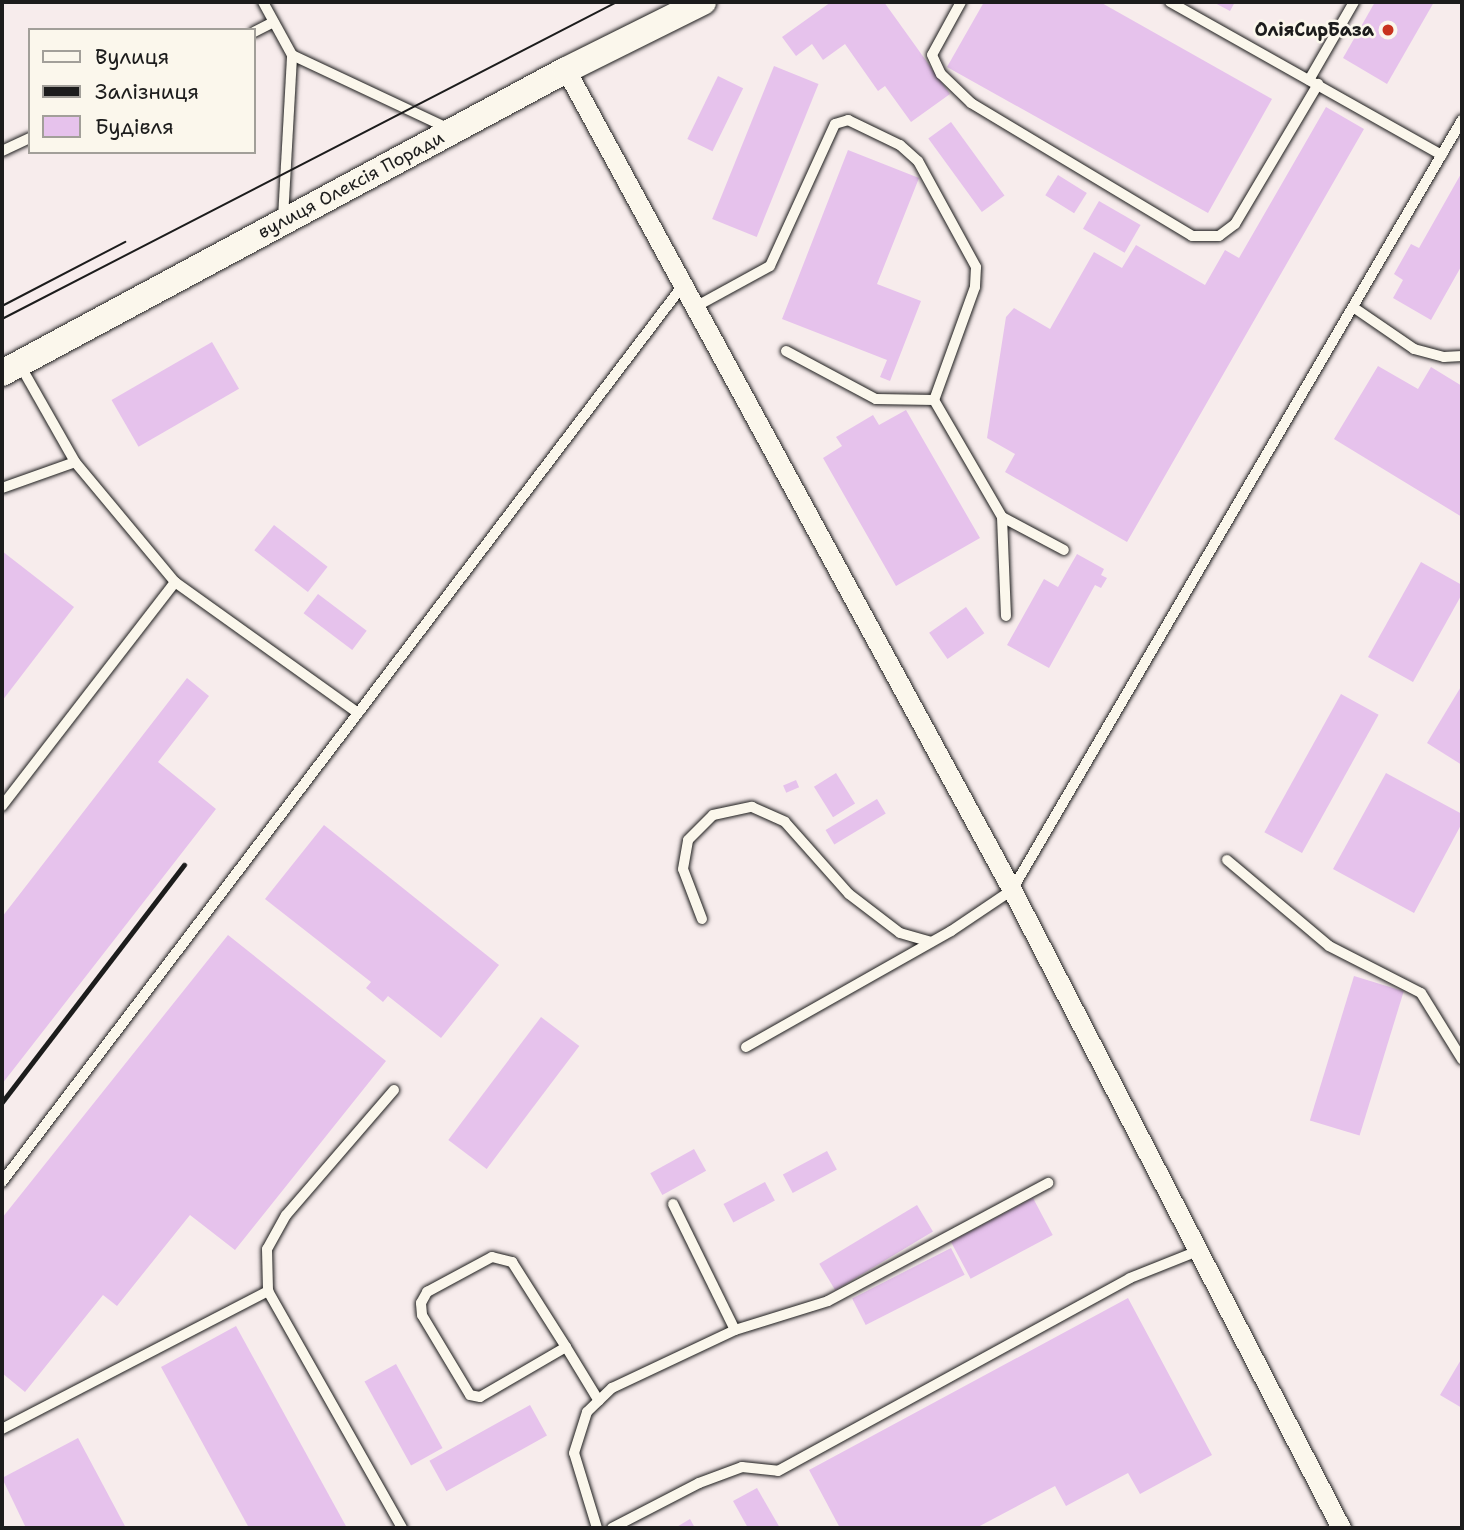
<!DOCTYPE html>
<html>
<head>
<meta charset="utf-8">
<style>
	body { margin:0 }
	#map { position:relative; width:1464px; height:1530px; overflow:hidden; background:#f7ecec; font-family:"Shantell Sans",sans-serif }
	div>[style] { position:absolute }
	.building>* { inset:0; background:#e6c2ec; transform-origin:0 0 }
	.roads { filter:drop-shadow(0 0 2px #1c1c1c) drop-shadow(0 0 2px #1c1c1c) }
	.lane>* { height:10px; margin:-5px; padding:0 5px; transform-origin:5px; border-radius:5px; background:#fbf7ec }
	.street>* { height:19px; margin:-9.5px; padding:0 9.5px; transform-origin:9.5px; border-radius:9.5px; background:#fbf7ec }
	.secondary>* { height:26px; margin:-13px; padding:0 13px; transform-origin:13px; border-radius:13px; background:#fbf7ec }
	.tram>* { height:2px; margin:-1px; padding:0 1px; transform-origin:1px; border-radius:1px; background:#1c1c1c }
	.rail>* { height:5px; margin:-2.5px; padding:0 2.5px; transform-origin:2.5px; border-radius:2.5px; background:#1c1c1c }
	.dots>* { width:19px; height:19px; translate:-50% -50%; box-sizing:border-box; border:4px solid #fbf7ec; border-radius:50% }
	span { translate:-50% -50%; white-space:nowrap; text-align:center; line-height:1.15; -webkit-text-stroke:5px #fbf7ec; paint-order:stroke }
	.poi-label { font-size:18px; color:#1c1c1c; font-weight:700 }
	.right { translate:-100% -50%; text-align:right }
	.street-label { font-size:18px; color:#1c1c1c }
	.frame { position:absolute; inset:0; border:4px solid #1c1c1c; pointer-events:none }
	.legend { position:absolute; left:28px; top:28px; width:228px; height:126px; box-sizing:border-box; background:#fbf7ec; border:2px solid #a29f99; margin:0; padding:9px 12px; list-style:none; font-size:21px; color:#1c1c1c }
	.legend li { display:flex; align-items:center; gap:14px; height:35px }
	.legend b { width:35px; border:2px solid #a29f99 }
</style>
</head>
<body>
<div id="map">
	<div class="building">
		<div style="clip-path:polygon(831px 2px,884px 2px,950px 94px,911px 122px,885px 86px,878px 91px,845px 44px,823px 60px,812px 44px,796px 56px,782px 37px)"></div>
		<div style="clip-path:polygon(984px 2px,1100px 2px,1272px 99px,1208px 213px,947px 67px)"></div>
		<div style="clip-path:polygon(1213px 2px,1235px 2px,1230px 11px)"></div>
		<div style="clip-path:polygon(1375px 2px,1434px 2px,1387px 84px,1343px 58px)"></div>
		<div style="left:774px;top:66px;width:48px;height:165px;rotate:22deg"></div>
		<div style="left:718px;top:76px;width:28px;height:70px;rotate:26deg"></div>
		<div style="clip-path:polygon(1326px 107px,1364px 129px,1127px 542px,1005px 472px,1015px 454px,987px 438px,1006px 317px,1014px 308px,1050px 329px,1094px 252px,1122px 268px,1136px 245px,1205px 285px,1225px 250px,1239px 258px)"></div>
		<div style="left:951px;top:122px;width:91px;height:28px;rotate:54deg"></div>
		<div style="clip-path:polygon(848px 150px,919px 178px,877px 284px,921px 301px,890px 381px,880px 377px,887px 360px,782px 319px)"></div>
		<div style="clip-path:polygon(1462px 172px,1462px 265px,1431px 320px,1393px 298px,1403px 280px,1394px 274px,1411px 244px,1419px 248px)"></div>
		<div style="left:1058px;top:175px;width:34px;height:24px;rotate:32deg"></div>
		<div style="left:1099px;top:201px;width:48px;height:32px;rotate:30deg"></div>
		<div style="left:212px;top:342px;width:54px;height:116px;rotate:60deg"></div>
		<div style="clip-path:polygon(1378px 366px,1418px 389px,1431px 367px,1462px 386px,1462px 517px,1334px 439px)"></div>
		<div style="clip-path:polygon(906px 410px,980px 538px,896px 586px,823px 458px,842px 446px,836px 437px,873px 415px,879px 425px)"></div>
		<div style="left:274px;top:525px;width:68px;height:32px;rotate:38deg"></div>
		<div style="clip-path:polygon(2px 551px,74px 607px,2px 701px)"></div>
		<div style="clip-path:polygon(1077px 554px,1104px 569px,1101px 575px,1107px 578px,1101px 588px,1095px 585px,1049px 668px,1007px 645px,1044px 579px,1058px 587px)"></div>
		<div style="clip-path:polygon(1421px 562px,1462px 585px,1462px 594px,1413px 682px,1368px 657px)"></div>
		<div style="left:318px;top:594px;width:61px;height:24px;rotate:37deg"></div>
		<div style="left:966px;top:607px;width:32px;height:45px;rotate:55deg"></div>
		<div style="clip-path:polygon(187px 678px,209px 696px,158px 762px,216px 809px,2px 1084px,2px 917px)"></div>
		<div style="clip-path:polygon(1462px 685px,1462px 765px,1427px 743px)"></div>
		<div style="left:1341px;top:694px;width:43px;height:158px;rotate:29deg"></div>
		<div style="left:836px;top:773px;width:36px;height:26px;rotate:58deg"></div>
		<div style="clip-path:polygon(1386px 773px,1462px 814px,1462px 823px,1414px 913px,1333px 869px)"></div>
		<div style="left:796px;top:780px;width:8px;height:14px;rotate:67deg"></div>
		<div style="left:877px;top:799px;width:17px;height:60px;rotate:59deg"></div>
		<div style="clip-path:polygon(324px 825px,499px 965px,441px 1038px,388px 996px,383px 1002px,366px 988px,371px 982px,265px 899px)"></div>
		<div style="clip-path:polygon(228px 935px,386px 1061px,235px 1250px,190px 1215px,117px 1306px,103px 1295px,25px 1392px,2px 1373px,2px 1218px)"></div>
		<div style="left:1354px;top:976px;width:52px;height:151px;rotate:17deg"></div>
		<div style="left:541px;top:1017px;width:48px;height:154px;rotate:37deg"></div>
		<div style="left:694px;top:1149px;width:25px;height:50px;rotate:61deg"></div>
		<div style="left:827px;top:1151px;width:21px;height:50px;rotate:62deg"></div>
		<div style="left:765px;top:1182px;width:21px;height:47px;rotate:62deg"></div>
		<div style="left:1033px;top:1198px;width:42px;height:93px;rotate:62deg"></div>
		<div style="left:917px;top:1205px;width:31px;height:114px;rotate:59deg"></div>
		<div style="left:951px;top:1248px;width:30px;height:111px;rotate:63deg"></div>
		<div style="clip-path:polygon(1128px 1298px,1212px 1455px,1140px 1494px,1128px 1473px,1066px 1506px,1055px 1486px,976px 1528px,840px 1528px,809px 1470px)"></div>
		<div style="clip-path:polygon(236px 1326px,347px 1528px,249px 1528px,161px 1367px)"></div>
		<div style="clip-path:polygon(1462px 1358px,1462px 1408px,1440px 1395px)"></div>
		<div style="left:396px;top:1364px;width:96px;height:36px;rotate:61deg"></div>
		<div style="left:530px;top:1405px;width:35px;height:115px;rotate:61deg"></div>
		<div style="clip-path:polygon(78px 1438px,126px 1528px,26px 1528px,2px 1478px)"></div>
		<div style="clip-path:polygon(757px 1488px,780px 1528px,748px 1528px,733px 1501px)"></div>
		<div style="clip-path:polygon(690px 1519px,695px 1528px,675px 1528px)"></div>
	</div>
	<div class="roads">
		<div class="lane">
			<div style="left:263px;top:2px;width:60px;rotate:61.3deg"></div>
			<div style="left:292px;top:55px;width:174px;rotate:25.2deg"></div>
			<div style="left:961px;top:2px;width:60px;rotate:118.7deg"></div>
			<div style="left:932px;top:55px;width:21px;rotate:65deg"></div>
			<div style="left:941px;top:74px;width:42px;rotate:44deg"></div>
			<div style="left:971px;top:103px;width:258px;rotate:31deg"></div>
			<div style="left:1192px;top:236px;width:27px"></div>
			<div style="left:1219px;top:236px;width:20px;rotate:-37deg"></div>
			<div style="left:1235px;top:224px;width:163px;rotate:-59.3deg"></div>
			<div style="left:1170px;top:2px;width:312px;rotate:29.4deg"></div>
			<div style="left:254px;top:32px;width:22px;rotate:-27deg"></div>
			<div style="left:1309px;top:80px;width:90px;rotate:-60deg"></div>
			<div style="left:2px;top:151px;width:31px;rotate:-25deg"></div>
			<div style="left:283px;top:218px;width:163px;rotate:-86.8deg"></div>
			<div style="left:697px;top:306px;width:83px;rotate:-28.7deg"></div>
			<div style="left:770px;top:266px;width:156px;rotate:-65.4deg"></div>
			<div style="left:835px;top:124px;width:14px;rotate:-17deg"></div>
			<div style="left:848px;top:120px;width:58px;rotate:25.7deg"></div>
			<div style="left:900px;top:145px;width:24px;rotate:42deg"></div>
			<div style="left:918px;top:161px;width:121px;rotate:61.3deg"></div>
			<div style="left:976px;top:267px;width:20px;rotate:93deg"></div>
			<div style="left:975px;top:287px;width:120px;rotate:109.9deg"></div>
			<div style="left:934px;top:400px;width:135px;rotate:59.8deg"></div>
			<div style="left:1002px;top:517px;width:70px;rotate:28deg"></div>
			<div style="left:1353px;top:307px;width:74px;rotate:34.5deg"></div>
			<div style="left:1414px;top:349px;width:31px;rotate:15deg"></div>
			<div style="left:1444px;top:357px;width:18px;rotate:-3deg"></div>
			<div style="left:786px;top:351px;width:102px;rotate:28.1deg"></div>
			<div style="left:876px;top:399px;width:58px;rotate:1deg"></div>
			<div style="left:20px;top:365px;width:112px;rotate:60.4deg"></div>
			<div style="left:75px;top:462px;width:156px;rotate:50.2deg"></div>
			<div style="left:175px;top:582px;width:225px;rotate:35.6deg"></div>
			<div style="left:2px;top:488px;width:77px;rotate:-19.6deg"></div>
			<div style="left:1002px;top:517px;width:99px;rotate:87.7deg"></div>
			<div style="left:2px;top:806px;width:283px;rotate:-52.3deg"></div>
			<div style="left:1227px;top:860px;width:133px;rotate:40.1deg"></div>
			<div style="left:1329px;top:946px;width:103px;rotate:27.1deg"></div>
			<div style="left:1421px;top:993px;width:78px;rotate:58.2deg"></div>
			<div style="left:702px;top:919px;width:53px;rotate:-110.8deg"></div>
			<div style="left:683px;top:869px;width:29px;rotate:-80deg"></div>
			<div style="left:688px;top:840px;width:35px;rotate:-45deg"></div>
			<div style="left:713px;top:815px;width:40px;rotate:-12deg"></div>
			<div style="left:752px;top:807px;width:36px;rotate:24deg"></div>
			<div style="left:785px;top:822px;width:96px;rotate:48.4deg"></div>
			<div style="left:849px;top:894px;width:64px;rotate:37.4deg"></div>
			<div style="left:900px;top:933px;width:32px;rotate:16deg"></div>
			<div style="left:746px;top:1047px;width:236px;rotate:-29.5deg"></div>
			<div style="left:951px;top:931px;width:73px;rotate:-33.9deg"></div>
			<div style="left:1012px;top:890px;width:892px;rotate:-59.7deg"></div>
			<div style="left:394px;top:1090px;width:165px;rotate:130.8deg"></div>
			<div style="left:286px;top:1215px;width:39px;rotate:119deg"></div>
			<div style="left:267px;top:1249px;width:42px;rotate:88.6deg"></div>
			<div style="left:268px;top:1291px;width:272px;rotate:60.5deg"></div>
			<div style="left:2px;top:1182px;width:1126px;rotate:-52.79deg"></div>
			<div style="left:673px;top:1204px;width:140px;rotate:63.8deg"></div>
			<div style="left:566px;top:1347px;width:99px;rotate:149.8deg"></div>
			<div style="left:480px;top:1397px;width:10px;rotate:-169deg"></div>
			<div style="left:470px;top:1395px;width:93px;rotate:-121deg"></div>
			<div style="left:422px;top:1315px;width:12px;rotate:-95deg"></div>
			<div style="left:421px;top:1303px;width:13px;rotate:-61deg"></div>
			<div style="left:427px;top:1292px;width:74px;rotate:-28.3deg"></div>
			<div style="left:492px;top:1257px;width:21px;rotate:14deg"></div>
			<div style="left:512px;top:1262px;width:101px;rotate:57.6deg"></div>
			<div style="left:566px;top:1347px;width:63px;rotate:58.6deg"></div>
			<div style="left:2px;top:1429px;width:300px;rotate:-27.4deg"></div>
			<div style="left:597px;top:1528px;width:78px;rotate:-107deg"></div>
			<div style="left:574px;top:1453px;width:43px;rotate:-72.4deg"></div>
			<div style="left:587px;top:1412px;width:35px;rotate:-44deg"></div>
			<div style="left:612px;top:1388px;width:136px;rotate:-25.2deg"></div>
			<div style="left:735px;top:1330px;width:97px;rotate:-17.3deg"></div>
			<div style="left:828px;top:1301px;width:250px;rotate:-28.2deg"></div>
			<div style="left:612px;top:1528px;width:98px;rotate:-27.3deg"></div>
			<div style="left:699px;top:1483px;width:46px;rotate:-20.4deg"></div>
			<div style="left:742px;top:1467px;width:36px;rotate:6deg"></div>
			<div style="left:778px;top:1471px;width:401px;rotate:-28.7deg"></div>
			<div style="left:1130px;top:1278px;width:73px;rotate:-21.7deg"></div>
		</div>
		<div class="street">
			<div style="left:566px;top:70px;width:933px;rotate:61.46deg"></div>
			<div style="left:1012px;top:890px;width:718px;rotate:62.72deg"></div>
		</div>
		<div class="secondary">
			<div style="left:2px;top:373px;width:640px;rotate:-28.25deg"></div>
			<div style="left:566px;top:70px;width:153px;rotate:-26.4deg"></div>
		</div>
	</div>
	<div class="tram">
		<div style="left:2px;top:306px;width:139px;rotate:-27.5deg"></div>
		<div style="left:2px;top:319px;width:692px;rotate:-27.27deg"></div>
	</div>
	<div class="rail">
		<div style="left:2px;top:1102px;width:299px;rotate:-52.5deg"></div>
	</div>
	<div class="dots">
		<div style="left:1388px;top:30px;background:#c8321e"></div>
	</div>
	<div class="poi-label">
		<span class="right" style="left:1374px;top:30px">ОліяСирБаза</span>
	</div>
	<div class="street-label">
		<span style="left:351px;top:185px;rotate:-28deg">вулиця Олексія Поради</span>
	</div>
	<div class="frame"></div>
	<ul class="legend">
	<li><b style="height:9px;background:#fbf7ec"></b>Вулиця</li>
	<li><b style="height:9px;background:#1c1c1c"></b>Залізниця</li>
	<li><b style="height:19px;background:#e6c2ec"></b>Будівля</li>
	</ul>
</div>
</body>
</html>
